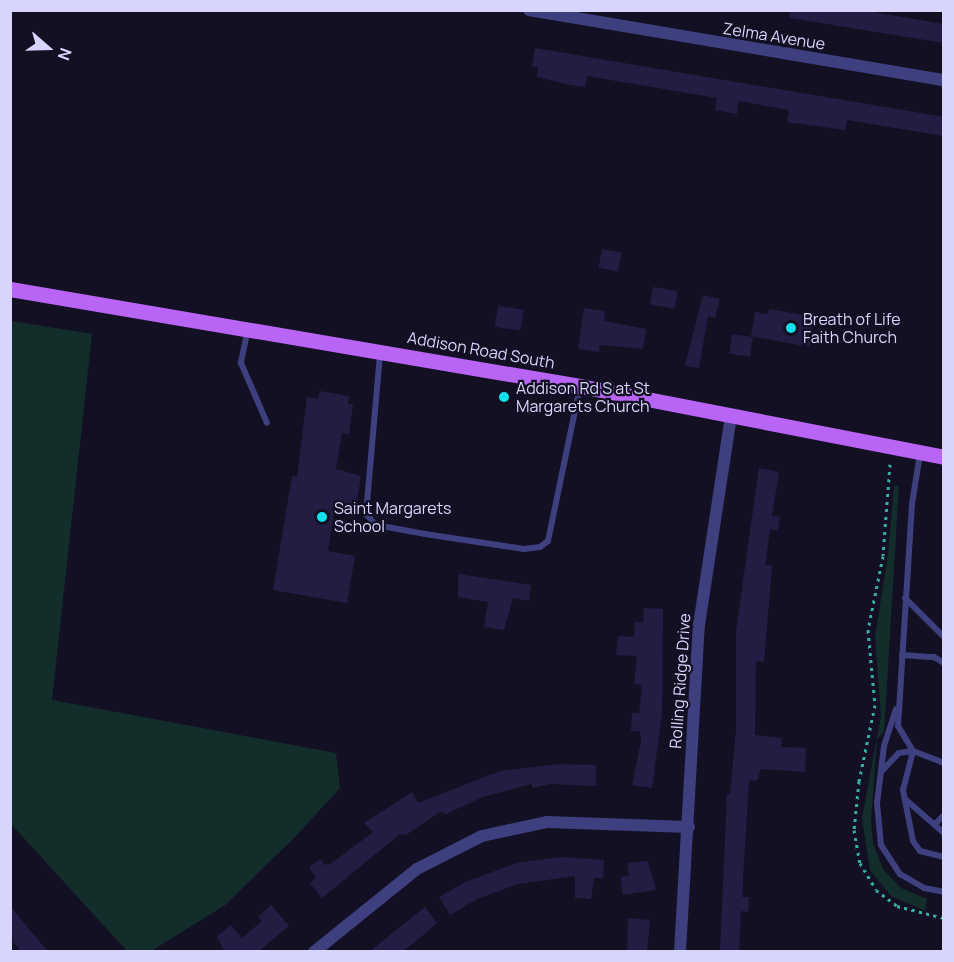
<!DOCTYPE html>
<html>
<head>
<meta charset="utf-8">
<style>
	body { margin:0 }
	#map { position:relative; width:954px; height:962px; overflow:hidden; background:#131024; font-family:Manrope,sans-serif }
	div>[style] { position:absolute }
	.green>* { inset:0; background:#132d2b }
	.building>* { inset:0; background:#231d43; transform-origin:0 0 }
	.path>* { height:3px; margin-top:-1.5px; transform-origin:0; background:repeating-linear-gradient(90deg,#37aea2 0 3px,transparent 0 7.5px) }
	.lane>* { height:6px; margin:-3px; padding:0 3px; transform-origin:3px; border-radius:3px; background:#3e3f7f }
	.street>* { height:12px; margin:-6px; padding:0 6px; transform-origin:6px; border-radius:6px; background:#3e3f7f }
	.primary>* { height:15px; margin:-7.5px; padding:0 7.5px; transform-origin:7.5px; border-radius:7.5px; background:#b864f4 }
	.dots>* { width:16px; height:16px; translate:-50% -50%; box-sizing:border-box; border:3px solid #131024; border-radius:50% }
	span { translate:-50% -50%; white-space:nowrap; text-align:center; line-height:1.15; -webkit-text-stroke:4.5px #131024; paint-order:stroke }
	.street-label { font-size:16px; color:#d8d5fc }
	.poi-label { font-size:16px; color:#d8d5fc }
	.left { translate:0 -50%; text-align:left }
	.frame { position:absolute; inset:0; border:12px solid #d8d5fc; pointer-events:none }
	.north { position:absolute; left:18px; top:18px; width:60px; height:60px; -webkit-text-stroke:4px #131024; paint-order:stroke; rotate:110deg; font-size:16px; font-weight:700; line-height:24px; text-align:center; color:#d8d5fc }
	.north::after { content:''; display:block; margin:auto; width:21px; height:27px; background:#d8d5fc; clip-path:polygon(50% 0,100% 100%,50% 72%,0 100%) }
</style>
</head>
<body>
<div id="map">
	<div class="green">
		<div style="clip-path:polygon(12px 321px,92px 334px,52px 700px,336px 753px,340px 788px,295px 837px,224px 906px,151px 951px,127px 951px,11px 824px)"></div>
		<div style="clip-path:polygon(894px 486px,899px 486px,884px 732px,877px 739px,871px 821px,873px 843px,883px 869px,901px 888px,927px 899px,925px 911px,891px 896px,870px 870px,862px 819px,881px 716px,875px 637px,888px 555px)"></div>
	</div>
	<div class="building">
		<div style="clip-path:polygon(790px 10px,861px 10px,944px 24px,944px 43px,790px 18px)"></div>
		<div style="clip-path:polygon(535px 48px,944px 117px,944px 136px,847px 120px,845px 130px,787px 122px,789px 110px,739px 101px,737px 114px,715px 110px,717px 98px,587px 76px,585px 87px,571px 85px,537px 77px,538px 67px,532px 66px)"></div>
		<div style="left:602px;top:249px;width:20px;height:19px;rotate:11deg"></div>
		<div style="left:653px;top:287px;width:25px;height:18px;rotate:9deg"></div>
		<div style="clip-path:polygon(703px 295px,720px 299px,715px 318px,708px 316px,699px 368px,685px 366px)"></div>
		<div style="left:498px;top:306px;width:26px;height:21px;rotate:9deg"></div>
		<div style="clip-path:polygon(584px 308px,605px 311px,604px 321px,646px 329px,643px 349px,600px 345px,599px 352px,578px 349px)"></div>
		<div style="clip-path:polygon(769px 309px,815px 317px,810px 347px,751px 336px,755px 312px,768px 314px)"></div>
		<div style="left:732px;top:334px;width:21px;height:20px;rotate:8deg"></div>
		<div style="clip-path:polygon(320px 391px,349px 396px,348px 404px,353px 404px,349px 434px,342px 433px,336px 469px,361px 476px,356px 507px,335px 506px,328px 551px,355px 556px,347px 603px,273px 590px,292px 476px,297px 477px,307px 397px,318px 399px)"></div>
		<div style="clip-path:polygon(759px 468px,779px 472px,772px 516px,780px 517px,778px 531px,770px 529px,765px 565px,772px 566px,764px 662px,756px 661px,755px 735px,782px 738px,781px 747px,806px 748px,805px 772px,761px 769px,757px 781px,749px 780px,742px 897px,749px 897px,748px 912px,741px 911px,739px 951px,720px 951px,727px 794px,730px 794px,736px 729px,736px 631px)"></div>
		<div style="clip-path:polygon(458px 574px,531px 585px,529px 601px,513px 598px,504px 630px,484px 627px,488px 602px,458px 597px)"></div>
		<div style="clip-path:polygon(644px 608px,663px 609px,662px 714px,652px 788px,632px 785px,641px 741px,640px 731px,631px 731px,632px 713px,639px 713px,642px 685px,634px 684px,637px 656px,616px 655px,618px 636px,634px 637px,635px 622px,643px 623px)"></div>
		<div style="clip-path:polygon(559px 764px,596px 765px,596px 786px,550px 784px,532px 788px,532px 784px,483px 797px,446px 814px,440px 812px,406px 835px,400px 834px,322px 898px,310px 883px,316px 877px,309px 868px,320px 859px,325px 865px,332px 863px,373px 832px,364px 823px,412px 792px,418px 803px,500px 771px)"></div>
		<div style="clip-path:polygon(561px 857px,604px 860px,603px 878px,594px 878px,591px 899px,575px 898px,575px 876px,518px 884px,477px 899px,450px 915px,439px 897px,466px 882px,516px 863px)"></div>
		<div style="clip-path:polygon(648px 861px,656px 890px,622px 895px,621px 877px,629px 876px,627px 863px)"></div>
		<div style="clip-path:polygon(271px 905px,289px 926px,259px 951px,224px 951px,217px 936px,231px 925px,242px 938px,262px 921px,258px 917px)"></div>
		<div style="clip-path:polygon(10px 906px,40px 942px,48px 951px,21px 951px,13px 942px)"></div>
		<div style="clip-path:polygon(425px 907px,437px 923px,415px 942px,403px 951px,370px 951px)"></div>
		<div style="clip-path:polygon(628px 918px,650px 920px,647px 951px,627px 951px)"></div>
	</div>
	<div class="path">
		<div style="left:890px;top:464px;width:92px;rotate:94.4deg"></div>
		<div style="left:883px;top:556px;width:76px;rotate:101.5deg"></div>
		<div style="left:868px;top:630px;width:75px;rotate:84.7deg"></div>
		<div style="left:875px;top:705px;width:78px;rotate:101.9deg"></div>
		<div style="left:859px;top:781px;width:49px;rotate:95.8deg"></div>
		<div style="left:854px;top:830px;width:34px;rotate:80deg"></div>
		<div style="left:860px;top:863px;width:31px;rotate:59deg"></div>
		<div style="left:876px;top:890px;width:26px;rotate:37deg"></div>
		<div style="left:897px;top:906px;width:49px;rotate:14.3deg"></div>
	</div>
	<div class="lane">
		<div style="left:248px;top:329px;width:35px;rotate:102deg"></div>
		<div style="left:241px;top:363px;width:65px;rotate:66.6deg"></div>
		<div style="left:380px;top:354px;width:161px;rotate:95deg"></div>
		<div style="left:366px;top:514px;width:15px;rotate:48deg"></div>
		<div style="left:376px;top:525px;width:50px;rotate:10.4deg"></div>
		<div style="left:425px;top:534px;width:100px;rotate:8.6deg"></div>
		<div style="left:524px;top:549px;width:16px;rotate:-7deg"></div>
		<div style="left:540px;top:547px;width:10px;rotate:-37deg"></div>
		<div style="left:548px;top:541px;width:158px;rotate:-78.3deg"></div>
		<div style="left:920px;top:454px;width:51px;rotate:99.1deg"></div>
		<div style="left:912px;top:504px;width:222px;rotate:93.6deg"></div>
		<div style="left:898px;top:726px;width:29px;rotate:59deg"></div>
		<div style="left:913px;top:751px;width:33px;rotate:21deg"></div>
		<div style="left:905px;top:598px;width:55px;rotate:45deg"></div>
		<div style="left:902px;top:655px;width:32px;rotate:4deg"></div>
		<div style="left:934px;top:657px;width:12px;rotate:31deg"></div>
		<div style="left:896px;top:709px;width:39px;rotate:108deg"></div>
		<div style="left:884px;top:746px;width:57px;rotate:97deg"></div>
		<div style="left:877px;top:803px;width:42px;rotate:84.6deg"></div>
		<div style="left:881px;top:845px;width:35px;rotate:57deg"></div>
		<div style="left:900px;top:874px;width:28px;rotate:30deg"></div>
		<div style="left:924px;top:888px;width:20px;rotate:11deg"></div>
		<div style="left:913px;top:751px;width:40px;rotate:104.4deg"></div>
		<div style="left:903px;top:790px;width:52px;rotate:78.9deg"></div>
		<div style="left:913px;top:841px;width:12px;rotate:55deg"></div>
		<div style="left:920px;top:851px;width:25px;rotate:14deg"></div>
		<div style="left:881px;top:772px;width:26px;rotate:-47deg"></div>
		<div style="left:899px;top:753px;width:14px;rotate:-8deg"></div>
		<div style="left:905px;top:799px;width:52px;rotate:41.1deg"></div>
		<div style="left:935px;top:824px;width:13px;rotate:-45deg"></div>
	</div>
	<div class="street">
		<div style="left:529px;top:10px;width:421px;rotate:9.6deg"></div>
		<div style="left:314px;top:952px;width:132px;rotate:-38.9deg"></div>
		<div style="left:417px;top:869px;width:73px;rotate:-26.9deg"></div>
		<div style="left:482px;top:836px;width:66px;rotate:-12.2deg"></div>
		<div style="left:547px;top:822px;width:142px;rotate:2deg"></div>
		<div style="left:680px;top:952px;width:328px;rotate:-86.7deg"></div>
		<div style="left:699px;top:625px;width:212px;rotate:-81.3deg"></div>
	</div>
	<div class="primary">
		<div style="left:10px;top:289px;width:578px;rotate:9.66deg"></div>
		<div style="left:580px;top:386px;width:371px;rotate:11deg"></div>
	</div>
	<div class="dots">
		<div style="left:791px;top:328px;background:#10e1ed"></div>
		<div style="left:504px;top:397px;background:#10e1ed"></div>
		<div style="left:322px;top:517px;background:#10e1ed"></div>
	</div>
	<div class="street-label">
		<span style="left:774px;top:36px;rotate:9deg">Zelma Avenue</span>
		<span style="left:481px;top:350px;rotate:10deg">Addison Road South</span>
		<span style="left:680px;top:681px;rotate:-86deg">Rolling Ridge Drive</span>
	</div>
	<div class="poi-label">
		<span class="left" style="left:803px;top:328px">Breath of Life<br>Faith Church</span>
		<span class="left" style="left:516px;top:397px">Addison Rd S at St<br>Margarets Church</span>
		<span class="left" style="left:334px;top:517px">Saint Margarets<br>School</span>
	</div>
	<div class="frame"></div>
	<div class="north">N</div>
</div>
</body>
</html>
